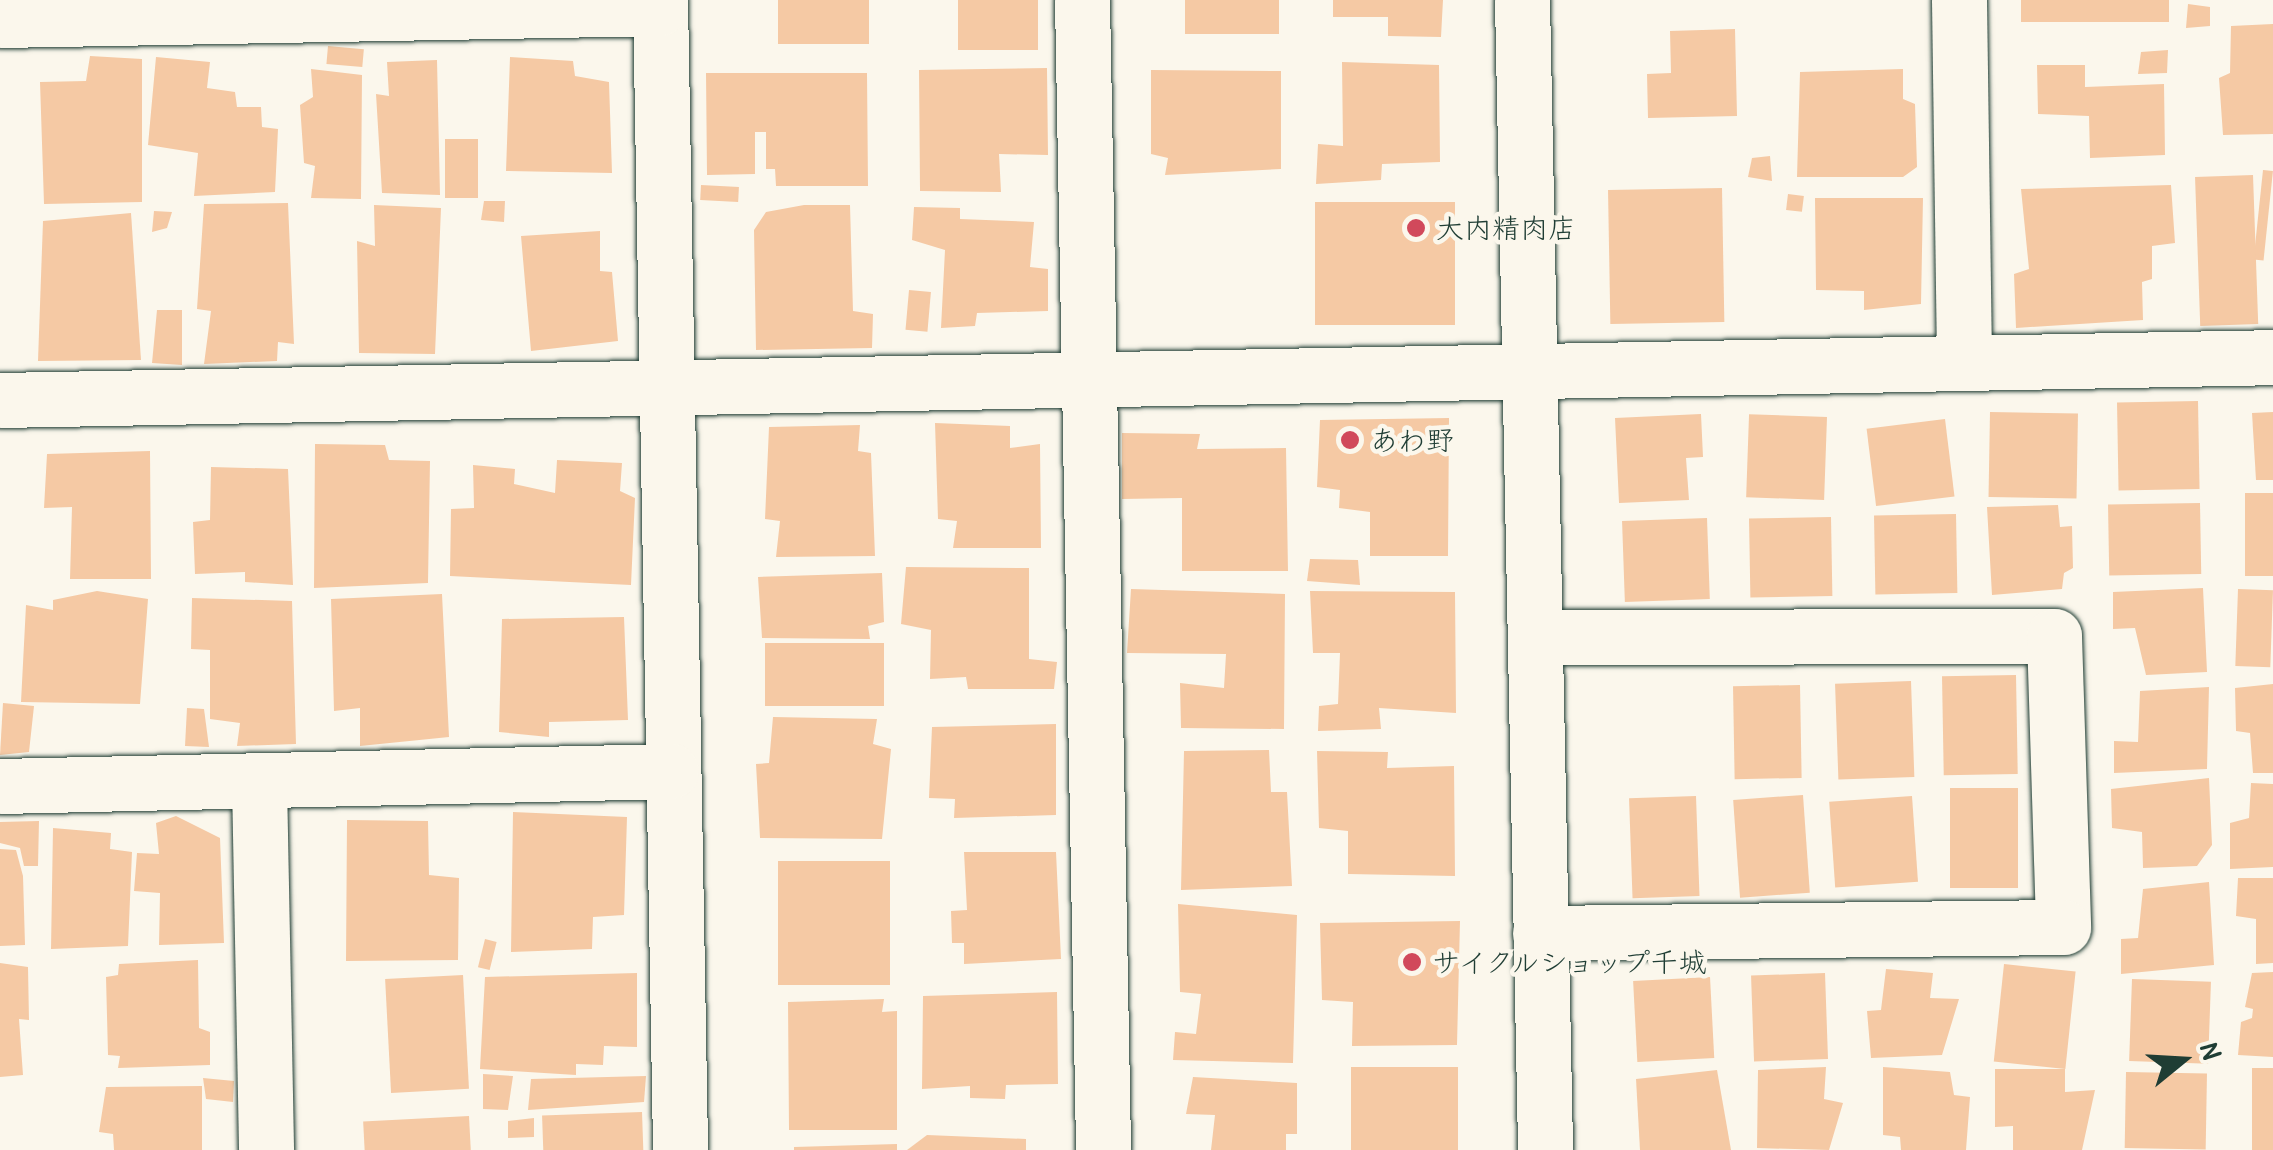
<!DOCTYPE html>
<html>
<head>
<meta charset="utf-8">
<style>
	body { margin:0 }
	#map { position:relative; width:2273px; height:1150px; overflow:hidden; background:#fbf7ec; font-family:"Patrick Hand","Klee One",sans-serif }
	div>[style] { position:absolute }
	.building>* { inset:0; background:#f5c9a4; transform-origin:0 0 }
	.roads { filter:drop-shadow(0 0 2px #1f3d34) drop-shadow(0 0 2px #1f3d34) }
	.minor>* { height:55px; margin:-27.5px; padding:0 27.5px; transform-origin:27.5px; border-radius:27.5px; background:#fbf7ec }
	.tertiary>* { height:55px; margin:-27.5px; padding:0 27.5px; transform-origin:27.5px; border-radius:27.5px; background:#fbf7ec }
	.dots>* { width:28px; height:28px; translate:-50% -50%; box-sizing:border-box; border:5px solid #fbf7ec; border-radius:50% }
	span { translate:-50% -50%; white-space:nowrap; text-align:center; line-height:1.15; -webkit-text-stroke:9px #fbf7ec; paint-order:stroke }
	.poi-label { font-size:28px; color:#1f3d34 }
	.left { translate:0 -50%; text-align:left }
	.north { position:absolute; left:2133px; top:1010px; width:100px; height:100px; -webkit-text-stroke:8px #fbf7ec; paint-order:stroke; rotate:72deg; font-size:28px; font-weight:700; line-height:40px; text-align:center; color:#1f3d34 }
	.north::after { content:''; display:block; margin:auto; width:35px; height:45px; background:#1f3d34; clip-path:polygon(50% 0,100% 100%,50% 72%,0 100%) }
</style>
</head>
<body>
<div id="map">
	<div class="building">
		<div style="left:778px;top:0;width:91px;height:44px"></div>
		<div style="left:958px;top:0;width:80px;height:50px"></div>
		<div style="left:1185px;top:0;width:94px;height:34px"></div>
		<div style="clip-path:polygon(1333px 0,1443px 0,1441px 37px,1388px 36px,1388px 17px,1333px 17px)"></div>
		<div style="left:2021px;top:0;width:148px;height:22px"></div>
		<div style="clip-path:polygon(2188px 4px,2210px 7px,2210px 26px,2186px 28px)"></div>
		<div style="clip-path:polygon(2273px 24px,2273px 134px,2223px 135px,2219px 78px,2230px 73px,2231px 26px)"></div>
		<div style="clip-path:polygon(1735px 29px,1737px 116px,1648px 118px,1647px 74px,1671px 73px,1670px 31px)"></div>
		<div style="left:328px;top:46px;width:36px;height:18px;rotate:5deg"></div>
		<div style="clip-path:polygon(2168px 50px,2167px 73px,2138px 74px,2141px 52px)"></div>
		<div style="clip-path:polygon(90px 56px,142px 59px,142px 202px,44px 204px,40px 82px,86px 81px)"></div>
		<div style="clip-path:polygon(156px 57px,210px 62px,207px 88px,235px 92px,237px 107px,261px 107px,262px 127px,278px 129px,275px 192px,194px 196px,198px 153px,148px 145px)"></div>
		<div style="clip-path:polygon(510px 57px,573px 61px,575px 76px,609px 82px,612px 173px,506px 171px)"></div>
		<div style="clip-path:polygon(437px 60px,440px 195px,382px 193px,376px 94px,389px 96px,387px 62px)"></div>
		<div style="clip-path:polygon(1342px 62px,1439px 65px,1440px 162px,1382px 164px,1381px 180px,1316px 184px,1318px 144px,1343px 146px)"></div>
		<div style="clip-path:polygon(2037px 65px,2085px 65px,2085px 87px,2164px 84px,2165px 155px,2090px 158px,2089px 116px,2038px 114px)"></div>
		<div style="clip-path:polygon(1047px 68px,1048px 155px,999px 154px,1001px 192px,920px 191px,919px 70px)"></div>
		<div style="clip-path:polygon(311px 69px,362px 75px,361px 199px,311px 198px,315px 166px,304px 163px,300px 105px,313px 97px)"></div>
		<div style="clip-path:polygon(1903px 69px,1903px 99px,1915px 104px,1917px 167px,1903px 177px,1797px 177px,1800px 72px)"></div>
		<div style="clip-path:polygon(1151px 70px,1281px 71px,1281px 169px,1165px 175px,1168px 158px,1151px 154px)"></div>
		<div style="clip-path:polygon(706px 73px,867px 73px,868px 186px,776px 186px,775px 169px,766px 169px,766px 132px,755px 132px,755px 174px,707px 175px)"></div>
		<div style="left:478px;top:139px;width:59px;height:33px;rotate:90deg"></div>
		<div style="clip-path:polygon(1770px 156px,1772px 181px,1748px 177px,1752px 158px)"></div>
		<div style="left:2263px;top:170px;width:10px;height:90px;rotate:6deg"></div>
		<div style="left:2253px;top:175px;width:149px;height:58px;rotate:88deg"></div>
		<div style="left:701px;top:185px;width:38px;height:15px;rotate:3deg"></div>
		<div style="clip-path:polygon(2171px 185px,2175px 243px,2152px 246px,2152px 279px,2142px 282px,2143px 320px,2016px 328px,2014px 274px,2029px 269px,2021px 189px)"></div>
		<div style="left:1722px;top:188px;width:134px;height:114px;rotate:89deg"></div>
		<div style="left:1788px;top:194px;width:16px;height:16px;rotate:7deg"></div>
		<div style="clip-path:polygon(1815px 198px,1923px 198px,1921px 304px,1864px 310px,1864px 291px,1816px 290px)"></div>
		<div style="clip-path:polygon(484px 201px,505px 201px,504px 222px,481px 220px)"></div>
		<div style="left:1455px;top:202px;width:123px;height:140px;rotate:90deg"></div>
		<div style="clip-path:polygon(288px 203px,294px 344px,278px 342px,277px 361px,204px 364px,211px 311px,197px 309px,204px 204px)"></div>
		<div style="clip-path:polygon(374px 205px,441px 208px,435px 354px,359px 353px,357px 241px,375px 246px)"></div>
		<div style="clip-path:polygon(804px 205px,850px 205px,853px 311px,873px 314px,872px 348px,756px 350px,754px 230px,766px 212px)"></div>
		<div style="clip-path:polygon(914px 207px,960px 208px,960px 219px,1034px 222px,1030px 267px,1048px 269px,1048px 311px,977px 313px,975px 326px,941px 328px,945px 250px,912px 240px)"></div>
		<div style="clip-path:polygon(154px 211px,172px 212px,167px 228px,152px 232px)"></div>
		<div style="clip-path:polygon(131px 213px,141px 360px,38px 361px,43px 221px)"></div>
		<div style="clip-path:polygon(600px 231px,600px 271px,612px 272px,618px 341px,531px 351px,521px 236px)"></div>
		<div style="left:909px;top:290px;width:22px;height:40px;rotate:5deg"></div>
		<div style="clip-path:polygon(157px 310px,182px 310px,182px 365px,152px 363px)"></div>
		<div style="left:2198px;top:401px;width:88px;height:81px;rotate:89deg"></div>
		<div style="left:1990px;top:412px;width:88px;height:85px;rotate:1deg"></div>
		<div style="clip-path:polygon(2273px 412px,2273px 480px,2256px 480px,2252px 413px)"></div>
		<div style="clip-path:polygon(1701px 414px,1703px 457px,1686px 458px,1689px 500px,1619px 503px,1615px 418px)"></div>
		<div style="left:1827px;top:417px;width:83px;height:78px;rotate:92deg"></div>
		<div style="clip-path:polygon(1449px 418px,1448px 556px,1370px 556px,1370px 512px,1339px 508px,1340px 490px,1317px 487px,1320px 420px)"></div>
		<div style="left:1945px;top:419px;width:78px;height:79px;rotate:83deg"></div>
		<div style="clip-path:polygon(935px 423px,1010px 426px,1010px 448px,1040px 444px,1041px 548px,953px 548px,957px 521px,938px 519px)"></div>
		<div style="clip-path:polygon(860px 425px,858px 451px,871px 453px,875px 556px,776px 557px,780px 521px,765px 519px,769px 427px)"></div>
		<div style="clip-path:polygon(1122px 433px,1200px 434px,1197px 449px,1286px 448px,1288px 571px,1182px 571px,1182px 498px,1122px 499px)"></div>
		<div style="clip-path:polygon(315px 444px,385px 445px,389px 460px,430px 461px,428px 583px,314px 588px)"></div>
		<div style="clip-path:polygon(150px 451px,151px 579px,70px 579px,72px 507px,44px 508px,47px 454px)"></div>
		<div style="clip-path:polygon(557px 460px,622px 463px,620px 491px,635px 498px,631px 585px,450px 576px,451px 509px,474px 508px,473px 465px,515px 469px,514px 484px,555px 493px)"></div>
		<div style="clip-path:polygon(211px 467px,288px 469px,293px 585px,245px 582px,245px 572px,195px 574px,193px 522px,210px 520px)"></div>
		<div style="left:2273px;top:493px;width:83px;height:28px;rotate:90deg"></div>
		<div style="left:2200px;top:503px;width:71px;height:92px;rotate:89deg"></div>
		<div style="clip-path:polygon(2058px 505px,2060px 527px,2072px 526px,2073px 568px,2064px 573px,2062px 589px,1992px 595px,1987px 507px)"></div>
		<div style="left:1956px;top:514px;width:79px;height:82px;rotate:89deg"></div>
		<div style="left:1831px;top:517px;width:79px;height:82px;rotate:89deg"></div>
		<div style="left:1707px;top:518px;width:81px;height:85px;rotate:88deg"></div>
		<div style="clip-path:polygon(1310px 559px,1358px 560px,1360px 585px,1307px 581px)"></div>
		<div style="clip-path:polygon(906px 567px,1029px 568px,1029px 659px,1057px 662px,1054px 689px,968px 689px,966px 677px,930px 679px,931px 630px,901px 624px)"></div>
		<div style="clip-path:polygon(882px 573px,884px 622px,868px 626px,870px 639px,762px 638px,758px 577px)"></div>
		<div style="clip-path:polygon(2203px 588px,2207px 672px,2146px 675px,2135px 628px,2113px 629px,2113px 592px)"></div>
		<div style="clip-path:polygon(1131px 589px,1285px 594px,1284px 729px,1181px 728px,1180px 683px,1224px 688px,1226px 654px,1127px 653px)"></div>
		<div style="left:2238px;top:589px;width:35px;height:77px;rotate:2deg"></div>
		<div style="clip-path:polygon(97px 591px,148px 599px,140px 704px,21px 702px,26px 605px,53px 610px,53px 600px)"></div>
		<div style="clip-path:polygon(1310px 591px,1455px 592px,1456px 713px,1379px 708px,1381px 729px,1318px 731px,1319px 706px,1338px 704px,1340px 653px,1313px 653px)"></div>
		<div style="clip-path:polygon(442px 594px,449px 737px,360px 746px,360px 708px,334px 711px,331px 599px)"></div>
		<div style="clip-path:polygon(192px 598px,292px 601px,296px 744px,237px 746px,240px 723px,210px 719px,210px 650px,191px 649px)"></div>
		<div style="clip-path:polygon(624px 617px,628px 720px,549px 722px,549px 737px,499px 732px,502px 619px)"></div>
		<div style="left:765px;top:643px;width:119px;height:63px"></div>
		<div style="left:2016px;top:675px;width:99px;height:74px;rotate:89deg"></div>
		<div style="left:1911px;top:681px;width:96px;height:76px;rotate:88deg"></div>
		<div style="clip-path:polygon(2273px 684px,2273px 773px,2253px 773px,2250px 733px,2236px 731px,2235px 688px)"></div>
		<div style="left:1800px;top:685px;width:93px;height:67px;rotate:89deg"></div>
		<div style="clip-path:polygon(2209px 687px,2207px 769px,2114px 773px,2114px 741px,2138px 742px,2140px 691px)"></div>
		<div style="clip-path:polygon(3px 703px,34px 706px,29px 752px,0 755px)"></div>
		<div style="clip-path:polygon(187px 708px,204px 709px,209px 747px,185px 746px)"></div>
		<div style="clip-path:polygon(773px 717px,877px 719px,873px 744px,891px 749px,882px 839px,760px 838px,756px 764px,769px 763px)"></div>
		<div style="clip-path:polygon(1056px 724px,1056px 815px,954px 818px,955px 799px,929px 798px,932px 727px)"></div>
		<div style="clip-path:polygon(1269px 750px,1271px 792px,1287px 792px,1292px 886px,1181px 890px,1184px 751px)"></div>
		<div style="clip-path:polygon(1317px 751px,1388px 752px,1387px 768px,1454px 766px,1455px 876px,1348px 874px,1348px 831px,1319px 828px)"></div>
		<div style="clip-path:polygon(2209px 778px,2212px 845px,2197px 866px,2143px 868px,2142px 832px,2112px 828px,2111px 789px)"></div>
		<div style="clip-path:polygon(2251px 783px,2273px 784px,2273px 867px,2230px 869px,2230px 823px,2249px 818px)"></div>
		<div style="left:1950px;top:788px;width:68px;height:100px"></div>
		<div style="left:1803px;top:795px;width:98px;height:70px;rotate:86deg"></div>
		<div style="left:1696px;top:796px;width:100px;height:67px;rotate:88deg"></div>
		<div style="left:1912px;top:796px;width:86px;height:83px;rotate:86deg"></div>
		<div style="clip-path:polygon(513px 812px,627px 817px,624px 915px,593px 917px,592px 949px,511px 952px)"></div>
		<div style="clip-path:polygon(176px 816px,220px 838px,224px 943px,159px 945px,160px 893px,134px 891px,137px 853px,159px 854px,156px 823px)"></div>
		<div style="clip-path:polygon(347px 820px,428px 821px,429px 875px,459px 878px,458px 960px,346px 961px)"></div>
		<div style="clip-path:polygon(39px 821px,38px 866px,24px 866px,20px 848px,0 843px,0 822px)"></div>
		<div style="clip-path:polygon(53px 828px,111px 833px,110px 849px,132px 852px,128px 946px,51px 949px)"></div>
		<div style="clip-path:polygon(0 849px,16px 850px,23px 876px,25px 945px,0 946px)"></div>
		<div style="clip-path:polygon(964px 852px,1056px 852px,1061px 959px,964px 964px,964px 943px,952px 943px,951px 911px,967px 910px)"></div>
		<div style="left:890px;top:861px;width:124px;height:112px;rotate:90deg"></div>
		<div style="clip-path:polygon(2238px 878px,2273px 878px,2273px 963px,2256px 964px,2256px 919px,2236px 916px)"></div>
		<div style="clip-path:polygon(2209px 882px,2214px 965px,2121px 974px,2121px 939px,2138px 938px,2143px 889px)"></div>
		<div style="clip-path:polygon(1178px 904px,1297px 915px,1293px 1063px,1173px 1060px,1175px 1032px,1196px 1034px,1201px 994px,1180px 992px)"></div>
		<div style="clip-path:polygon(1460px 921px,1457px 1045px,1352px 1046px,1353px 1002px,1322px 1000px,1320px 923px)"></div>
		<div style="left:485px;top:939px;width:12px;height:29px;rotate:14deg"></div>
		<div style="clip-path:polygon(198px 960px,199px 1028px,210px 1032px,210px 1065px,118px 1068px,120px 1056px,108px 1055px,106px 977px,118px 975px,119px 964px)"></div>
		<div style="clip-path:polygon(0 963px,28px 967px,29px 1020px,19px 1019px,23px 1075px,0 1077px)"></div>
		<div style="left:2004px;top:964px;width:72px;height:98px;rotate:6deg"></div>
		<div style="clip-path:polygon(1886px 969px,1933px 973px,1930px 998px,1959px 999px,1942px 1055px,1871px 1058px,1867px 1011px,1881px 1010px)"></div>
		<div style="clip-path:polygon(2273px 972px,2273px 1057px,2238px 1055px,2241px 1022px,2252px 1018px,2253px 1009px,2245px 1007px,2252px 973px)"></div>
		<div style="clip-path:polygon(637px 973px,637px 1047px,604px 1046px,603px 1065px,576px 1064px,576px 1075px,480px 1069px,485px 977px)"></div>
		<div style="left:1825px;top:973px;width:86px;height:74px;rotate:88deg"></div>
		<div style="left:463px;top:975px;width:114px;height:78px;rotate:87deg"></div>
		<div style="left:1710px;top:977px;width:81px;height:77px;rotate:87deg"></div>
		<div style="left:2132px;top:979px;width:79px;height:82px;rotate:2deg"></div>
		<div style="clip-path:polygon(1057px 992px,1058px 1084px,1006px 1085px,1005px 1099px,970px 1098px,970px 1086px,922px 1089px,923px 996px)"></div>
		<div style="clip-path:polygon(884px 999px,882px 1012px,897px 1011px,897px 1130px,789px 1130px,788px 1002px)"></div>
		<div style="left:1351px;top:1067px;width:107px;height:83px"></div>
		<div style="clip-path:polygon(1826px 1067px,1824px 1099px,1843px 1103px,1829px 1150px,1757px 1148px,1758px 1070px)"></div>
		<div style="clip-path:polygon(1883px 1067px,1950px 1072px,1954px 1095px,1970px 1097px,1966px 1150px,1901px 1150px,1900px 1137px,1883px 1135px)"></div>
		<div style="left:2252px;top:1068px;width:21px;height:82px"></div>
		<div style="clip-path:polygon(1995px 1069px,2065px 1069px,2065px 1092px,2095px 1090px,2082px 1150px,2013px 1150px,2013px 1126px,1995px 1127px)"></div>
		<div style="clip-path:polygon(1717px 1070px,1731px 1150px,1640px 1150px,1636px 1079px)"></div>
		<div style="left:2126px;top:1072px;width:81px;height:76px;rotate:1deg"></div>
		<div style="clip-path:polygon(483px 1074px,513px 1076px,508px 1110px,483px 1109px)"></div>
		<div style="clip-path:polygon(646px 1076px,644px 1102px,528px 1110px,531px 1079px)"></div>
		<div style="clip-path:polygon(1193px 1077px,1297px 1083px,1297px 1134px,1286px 1134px,1286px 1150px,1211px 1150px,1215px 1115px,1186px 1114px)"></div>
		<div style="clip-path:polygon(203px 1078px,234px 1081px,233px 1102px,206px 1099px)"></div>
		<div style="clip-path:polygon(202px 1086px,202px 1150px,114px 1150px,113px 1134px,99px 1132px,106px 1087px)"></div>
		<div style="left:642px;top:1112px;width:38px;height:100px;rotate:88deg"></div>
		<div style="left:469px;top:1116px;width:34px;height:106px;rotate:87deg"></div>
		<div style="clip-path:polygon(534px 1118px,534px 1137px,508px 1138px,508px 1121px)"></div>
		<div style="clip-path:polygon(927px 1135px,1026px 1139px,1026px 1150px,907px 1150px)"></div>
		<div style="clip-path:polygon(897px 1144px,897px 1150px,794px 1150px,794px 1147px)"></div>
	</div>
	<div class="roads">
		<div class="minor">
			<div style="left:660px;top:0;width:1150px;rotate:89deg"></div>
			<div style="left:1082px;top:0;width:1150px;rotate:88.95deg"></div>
			<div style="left:1959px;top:0;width:362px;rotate:89.2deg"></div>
			<div style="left:0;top:20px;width:660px;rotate:-1.04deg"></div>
			<div style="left:0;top:400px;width:2273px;rotate:-1.08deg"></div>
			<div style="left:1537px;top:637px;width:517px;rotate:-0.11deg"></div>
			<div style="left:2054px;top:636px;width:291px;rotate:88.2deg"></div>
			<div style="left:2063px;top:927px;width:523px;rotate:179.34deg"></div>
			<div style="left:259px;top:782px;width:368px;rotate:88.9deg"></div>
			<div style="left:0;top:786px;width:671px;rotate:-1.28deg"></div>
		</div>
		<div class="tertiary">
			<div style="left:1522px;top:0;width:1150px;rotate:88.85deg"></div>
		</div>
	</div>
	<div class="dots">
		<div style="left:1416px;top:228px;background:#d1495b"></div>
		<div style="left:1350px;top:440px;background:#d1495b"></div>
		<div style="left:1412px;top:962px;background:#d1495b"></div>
	</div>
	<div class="poi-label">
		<span class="left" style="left:1436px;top:228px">大内精肉店</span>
		<span class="left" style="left:1370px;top:440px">あわ野</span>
		<span class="left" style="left:1432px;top:962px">サイクルショップ千城</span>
	</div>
	<div class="north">N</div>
</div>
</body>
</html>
